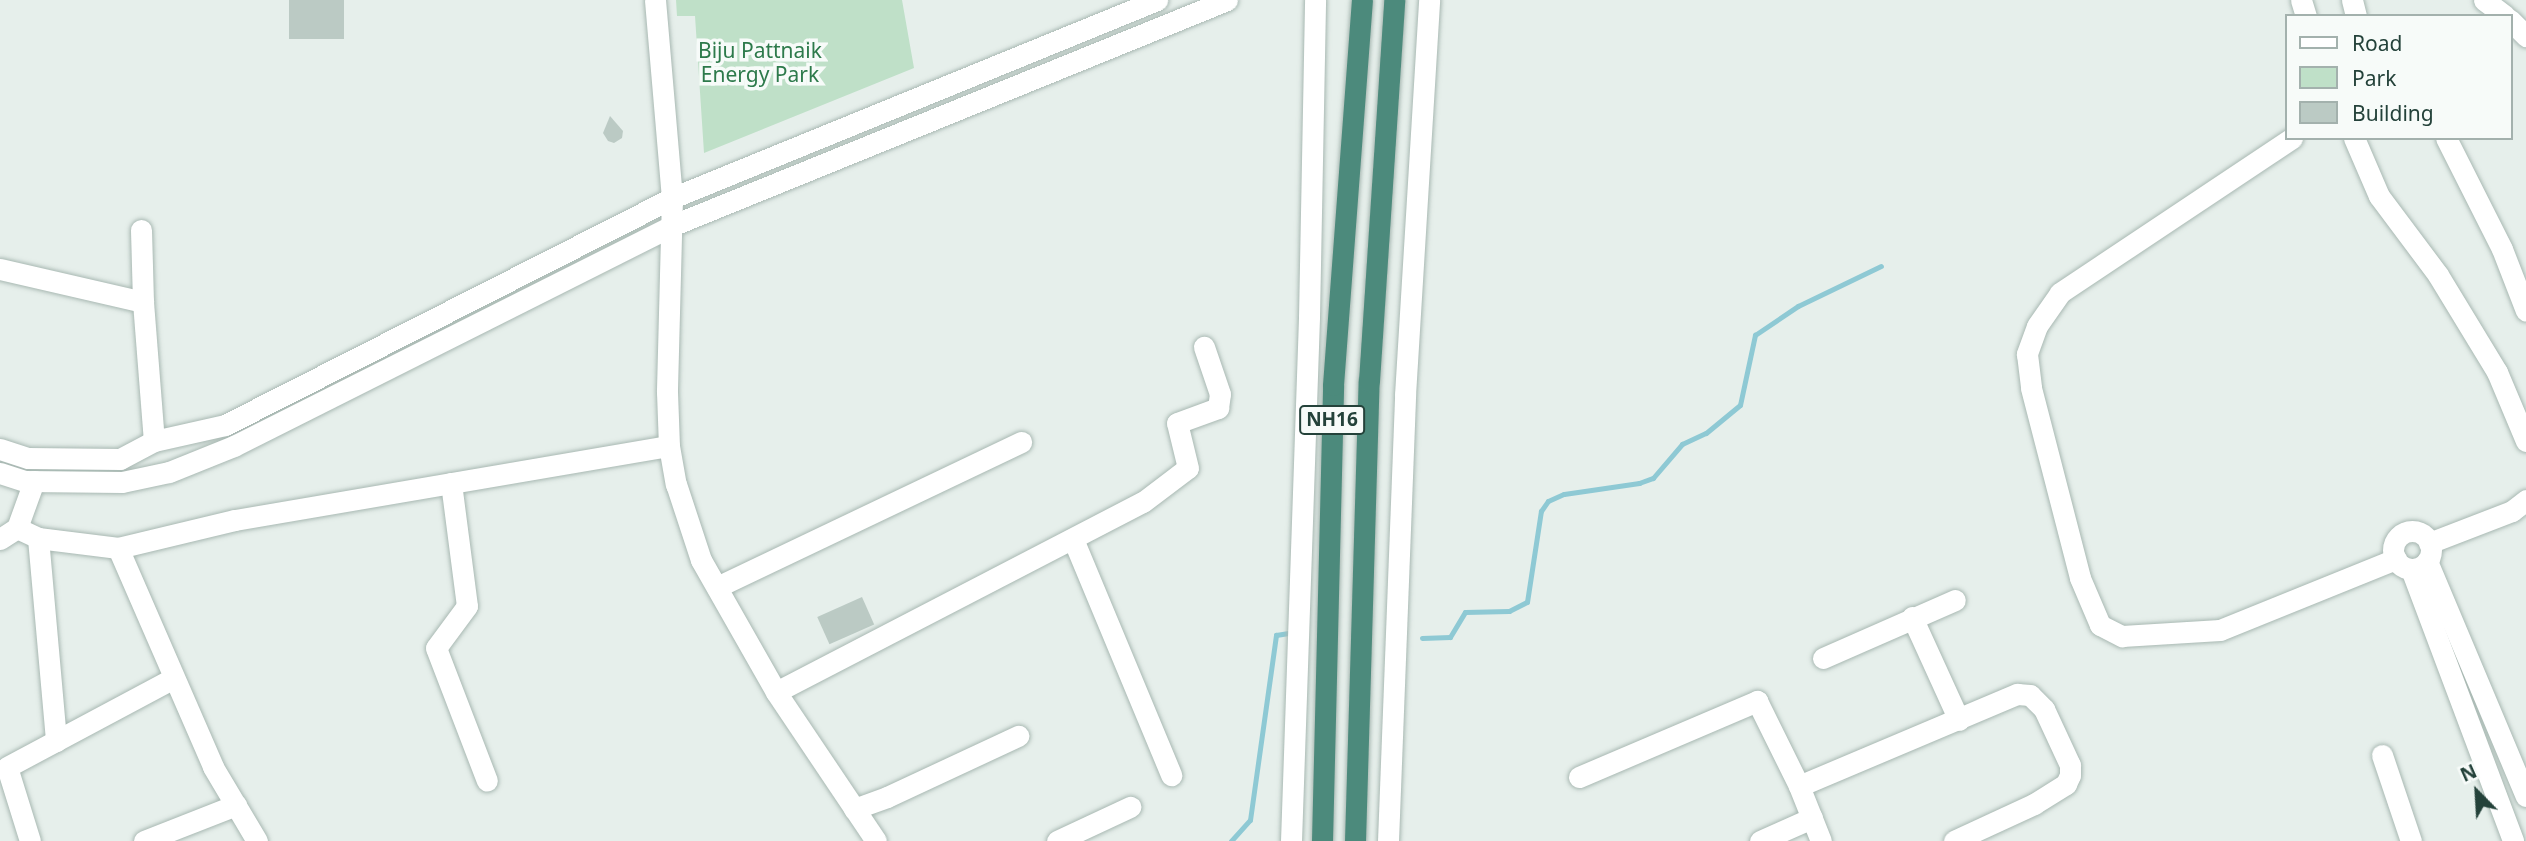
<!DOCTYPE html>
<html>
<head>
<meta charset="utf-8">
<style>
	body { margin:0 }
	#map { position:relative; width:2526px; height:841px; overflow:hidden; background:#e6efeb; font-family:"Noto Sans",sans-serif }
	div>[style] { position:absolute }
	.green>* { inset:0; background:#bfe0c8 }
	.stream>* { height:5px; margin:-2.5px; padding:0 2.5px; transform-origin:2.5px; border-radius:2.5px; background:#8ec9d4 }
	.building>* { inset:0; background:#bbcac4; transform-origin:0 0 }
	.roads { filter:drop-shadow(0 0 2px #a8b8b2) drop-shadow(0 0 2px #a8b8b2) }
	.minor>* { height:21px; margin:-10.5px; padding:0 10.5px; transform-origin:10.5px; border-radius:10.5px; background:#fff }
	.minor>.ring { margin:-10.5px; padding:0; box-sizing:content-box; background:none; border:21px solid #fff; border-radius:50% }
	.tertiary>* { height:21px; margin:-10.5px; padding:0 10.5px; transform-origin:10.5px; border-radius:10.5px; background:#fff }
	.trunk>* { height:21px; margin:-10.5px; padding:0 10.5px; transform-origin:10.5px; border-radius:10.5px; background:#4c8a7c }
	span { translate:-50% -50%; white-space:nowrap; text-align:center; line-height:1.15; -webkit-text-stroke:7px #f7fbf9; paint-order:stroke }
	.shield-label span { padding:2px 5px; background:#f7fbf9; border:2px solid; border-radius:5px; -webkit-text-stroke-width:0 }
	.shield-label { font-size:19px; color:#24423a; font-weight:700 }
	.park-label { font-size:21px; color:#2d7a4b }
	.legend { position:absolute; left:2285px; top:14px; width:228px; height:126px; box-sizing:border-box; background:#f7fbf9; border:2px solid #a3b1ad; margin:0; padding:9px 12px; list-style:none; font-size:21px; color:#24423a }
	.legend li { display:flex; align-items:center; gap:14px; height:35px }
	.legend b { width:35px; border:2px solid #a3b1ad }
	.north { position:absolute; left:2442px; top:757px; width:70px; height:70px; -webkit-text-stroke:5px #f7fbf9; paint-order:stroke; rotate:336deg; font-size:19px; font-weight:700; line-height:28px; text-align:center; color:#24423a }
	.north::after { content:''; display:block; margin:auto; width:24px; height:32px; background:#24423a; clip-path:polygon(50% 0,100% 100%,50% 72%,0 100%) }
</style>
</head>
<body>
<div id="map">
	<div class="green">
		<div style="clip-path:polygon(676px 0,902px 0,914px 68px,704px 153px,695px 16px,677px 16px)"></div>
	</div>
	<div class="stream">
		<div style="left:1422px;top:638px;width:28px;rotate:-2deg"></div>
		<div style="left:1450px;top:637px;width:29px;rotate:-59deg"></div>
		<div style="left:1465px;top:612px;width:44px;rotate:-1.3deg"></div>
		<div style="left:1509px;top:611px;width:20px;rotate:-27deg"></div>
		<div style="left:1527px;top:602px;width:92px;rotate:-81.3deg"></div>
		<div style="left:1541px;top:511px;width:12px;rotate:-55deg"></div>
		<div style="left:1548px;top:501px;width:17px;rotate:-24deg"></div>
		<div style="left:1564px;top:494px;width:76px;rotate:-8.3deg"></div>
		<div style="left:1639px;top:483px;width:15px;rotate:-20deg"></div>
		<div style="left:1653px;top:478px;width:45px;rotate:-49.5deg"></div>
		<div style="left:1682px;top:444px;width:26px;rotate:-25deg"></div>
		<div style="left:1706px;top:433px;width:44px;rotate:-39.5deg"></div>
		<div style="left:1740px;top:405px;width:72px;rotate:-77.9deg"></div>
		<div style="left:1755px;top:335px;width:52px;rotate:-34deg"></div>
		<div style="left:1798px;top:306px;width:92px;rotate:-25.7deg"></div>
		<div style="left:1231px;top:841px;width:28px;rotate:-48deg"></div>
		<div style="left:1250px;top:820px;width:187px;rotate:-82deg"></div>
		<div style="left:1276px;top:635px;width:19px;rotate:-9deg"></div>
	</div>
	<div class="building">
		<div style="left:289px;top:0;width:55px;height:39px"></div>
		<div style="clip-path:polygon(610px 116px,623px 131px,622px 138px,614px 143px,608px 141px,603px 133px)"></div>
		<div style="left:862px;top:597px;width:30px;height:49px;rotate:66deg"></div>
	</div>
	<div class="roads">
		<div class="minor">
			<div style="left:2301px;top:0;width:17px;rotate:73deg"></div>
			<div style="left:2352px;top:0;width:16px;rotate:76deg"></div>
			<div style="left:2484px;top:0;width:26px;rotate:37deg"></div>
			<div style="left:2510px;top:20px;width:23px;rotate:45deg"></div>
			<div style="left:2292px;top:138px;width:279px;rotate:146.3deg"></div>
			<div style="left:2060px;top:293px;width:40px;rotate:124.9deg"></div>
			<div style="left:2037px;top:326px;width:30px;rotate:110deg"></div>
			<div style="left:2027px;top:354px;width:34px;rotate:83deg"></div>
			<div style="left:2031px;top:388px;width:196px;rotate:75.5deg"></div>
			<div style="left:2080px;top:578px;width:51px;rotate:66.9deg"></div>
			<div style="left:2100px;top:625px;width:25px;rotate:27deg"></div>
			<div style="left:2122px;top:636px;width:98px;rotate:-3.5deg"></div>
			<div style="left:2220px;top:630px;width:190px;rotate:-22deg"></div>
			<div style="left:2354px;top:138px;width:63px;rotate:66.7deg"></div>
			<div style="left:2379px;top:196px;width:99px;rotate:53.2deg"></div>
			<div style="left:2438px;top:275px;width:114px;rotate:58.7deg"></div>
			<div style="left:2497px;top:372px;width:75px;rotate:67.2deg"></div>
			<div style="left:2446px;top:138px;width:124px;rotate:63.2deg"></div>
			<div style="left:2502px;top:249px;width:66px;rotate:68.8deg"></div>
			<div style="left:141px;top:230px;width:72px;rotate:88.4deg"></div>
			<div style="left:0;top:269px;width:147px;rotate:13deg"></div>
			<div style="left:143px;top:302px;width:139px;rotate:85.5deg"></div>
			<div style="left:451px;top:483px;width:124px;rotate:82.6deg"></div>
			<div style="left:467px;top:606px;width:52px;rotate:126.4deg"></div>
			<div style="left:436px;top:648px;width:142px;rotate:69deg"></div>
			<div style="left:17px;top:528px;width:23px;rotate:25deg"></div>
			<div style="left:38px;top:538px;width:81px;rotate:7.1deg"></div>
			<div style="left:118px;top:548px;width:120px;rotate:-13.5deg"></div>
			<div style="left:235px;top:520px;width:440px;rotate:-9.7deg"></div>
			<div class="ring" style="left:2393px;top:531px;width:17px;height:17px"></div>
			<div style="left:38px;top:538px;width:204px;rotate:84.9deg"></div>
			<div style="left:0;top:539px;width:20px;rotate:-33deg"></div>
			<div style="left:17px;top:528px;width:50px;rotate:-70.1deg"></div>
			<div style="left:1073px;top:539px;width:256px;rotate:67.4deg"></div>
			<div style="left:2429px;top:543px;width:89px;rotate:-21.1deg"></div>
			<div style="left:2512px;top:511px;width:18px;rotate:-38deg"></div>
			<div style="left:118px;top:548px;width:239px;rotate:66.5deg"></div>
			<div style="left:213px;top:767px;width:86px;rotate:59.3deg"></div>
			<div style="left:2427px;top:561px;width:255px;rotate:67.2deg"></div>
			<div style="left:2411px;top:569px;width:290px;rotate:69.4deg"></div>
			<div style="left:717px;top:587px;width:337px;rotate:-25.5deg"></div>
			<div style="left:1912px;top:617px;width:113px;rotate:65.5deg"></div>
			<div style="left:1823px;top:658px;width:144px;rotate:-23.7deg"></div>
			<div style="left:776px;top:692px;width:413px;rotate:-27.4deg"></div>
			<div style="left:1143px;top:502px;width:56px;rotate:-37.1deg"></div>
			<div style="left:1188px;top:468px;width:46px;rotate:-103.7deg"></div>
			<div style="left:1177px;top:423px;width:44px;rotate:-20.1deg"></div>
			<div style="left:1218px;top:408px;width:14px;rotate:-82deg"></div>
			<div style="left:1220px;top:394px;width:50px;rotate:-108.8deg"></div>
			<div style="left:2382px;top:755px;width:91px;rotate:71.4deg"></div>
			<div style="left:1579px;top:777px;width:194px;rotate:-23.1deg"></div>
			<div style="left:1757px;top:701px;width:95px;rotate:63.7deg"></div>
			<div style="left:1799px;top:786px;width:237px;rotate:-22.9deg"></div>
			<div style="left:2017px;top:694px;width:13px;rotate:4deg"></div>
			<div style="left:2030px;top:695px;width:20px;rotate:45deg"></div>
			<div style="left:2044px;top:709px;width:62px;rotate:65.1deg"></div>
			<div style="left:2070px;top:765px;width:10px;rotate:90deg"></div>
			<div style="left:2070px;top:775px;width:10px;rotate:114deg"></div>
			<div style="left:2066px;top:784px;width:38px;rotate:148deg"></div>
			<div style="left:2034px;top:804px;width:88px;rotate:155.2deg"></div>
			<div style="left:1799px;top:786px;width:59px;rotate:68.2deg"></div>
			<div style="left:854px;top:809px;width:35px;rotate:-20deg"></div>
			<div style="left:887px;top:797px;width:145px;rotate:-25deg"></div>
			<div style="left:30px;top:841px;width:77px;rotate:-107.3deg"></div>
			<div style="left:7px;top:767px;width:189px;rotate:-28.1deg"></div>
			<div style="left:144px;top:841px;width:99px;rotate:-21.4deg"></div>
			<div style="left:1057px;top:841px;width:81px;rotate:-25deg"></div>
			<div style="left:1760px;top:841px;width:57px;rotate:-23.9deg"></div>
		</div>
		<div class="tertiary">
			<div style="left:655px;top:0;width:199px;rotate:85.1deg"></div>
			<div style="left:672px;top:198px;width:194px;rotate:91.5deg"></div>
			<div style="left:667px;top:392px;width:54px;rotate:87.9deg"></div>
			<div style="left:669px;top:446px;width:39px;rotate:80deg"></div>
			<div style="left:676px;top:484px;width:80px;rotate:71.8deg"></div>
			<div style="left:701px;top:560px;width:152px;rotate:60.4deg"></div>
			<div style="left:776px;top:692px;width:179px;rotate:56.1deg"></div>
			<div style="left:0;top:449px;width:29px;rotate:18deg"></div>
			<div style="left:28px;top:458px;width:92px;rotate:0.6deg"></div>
			<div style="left:120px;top:459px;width:38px;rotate:-28deg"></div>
			<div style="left:154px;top:441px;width:73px;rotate:-12.7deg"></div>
			<div style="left:225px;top:425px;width:501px;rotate:-26.92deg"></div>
			<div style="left:672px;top:198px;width:524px;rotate:-22.21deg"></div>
			<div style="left:0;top:473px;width:26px;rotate:18deg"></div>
			<div style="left:25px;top:481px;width:97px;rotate:0.6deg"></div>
			<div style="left:122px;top:482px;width:48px;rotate:-12deg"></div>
			<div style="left:169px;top:472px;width:70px;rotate:-21.8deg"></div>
			<div style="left:234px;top:446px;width:489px;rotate:-26.7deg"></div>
			<div style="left:671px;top:226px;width:600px;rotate:-22.12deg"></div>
			<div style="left:1291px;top:841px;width:524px;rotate:-88.03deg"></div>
			<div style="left:1309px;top:317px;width:317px;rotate:-88.9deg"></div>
			<div style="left:1388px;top:841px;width:446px;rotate:-87.8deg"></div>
			<div style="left:1405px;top:395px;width:396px;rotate:-86.5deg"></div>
		</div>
		<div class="trunk">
			<div style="left:1322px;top:841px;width:456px;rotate:-88.6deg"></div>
			<div style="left:1333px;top:385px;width:386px;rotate:-85.7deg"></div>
			<div style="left:1355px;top:841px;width:460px;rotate:-88.3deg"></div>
			<div style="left:1369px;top:381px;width:382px;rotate:-86.2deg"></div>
		</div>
	</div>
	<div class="shield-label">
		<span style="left:1332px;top:420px">NH16</span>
	</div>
	<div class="park-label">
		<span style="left:760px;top:62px">Biju Pattnaik<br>Energy Park</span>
	</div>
	<ul class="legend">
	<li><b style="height:9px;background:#fff"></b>Road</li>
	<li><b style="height:19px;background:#bfe0c8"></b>Park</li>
	<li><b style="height:19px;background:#bbcac4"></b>Building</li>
	</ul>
	<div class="north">N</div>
</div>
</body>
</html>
